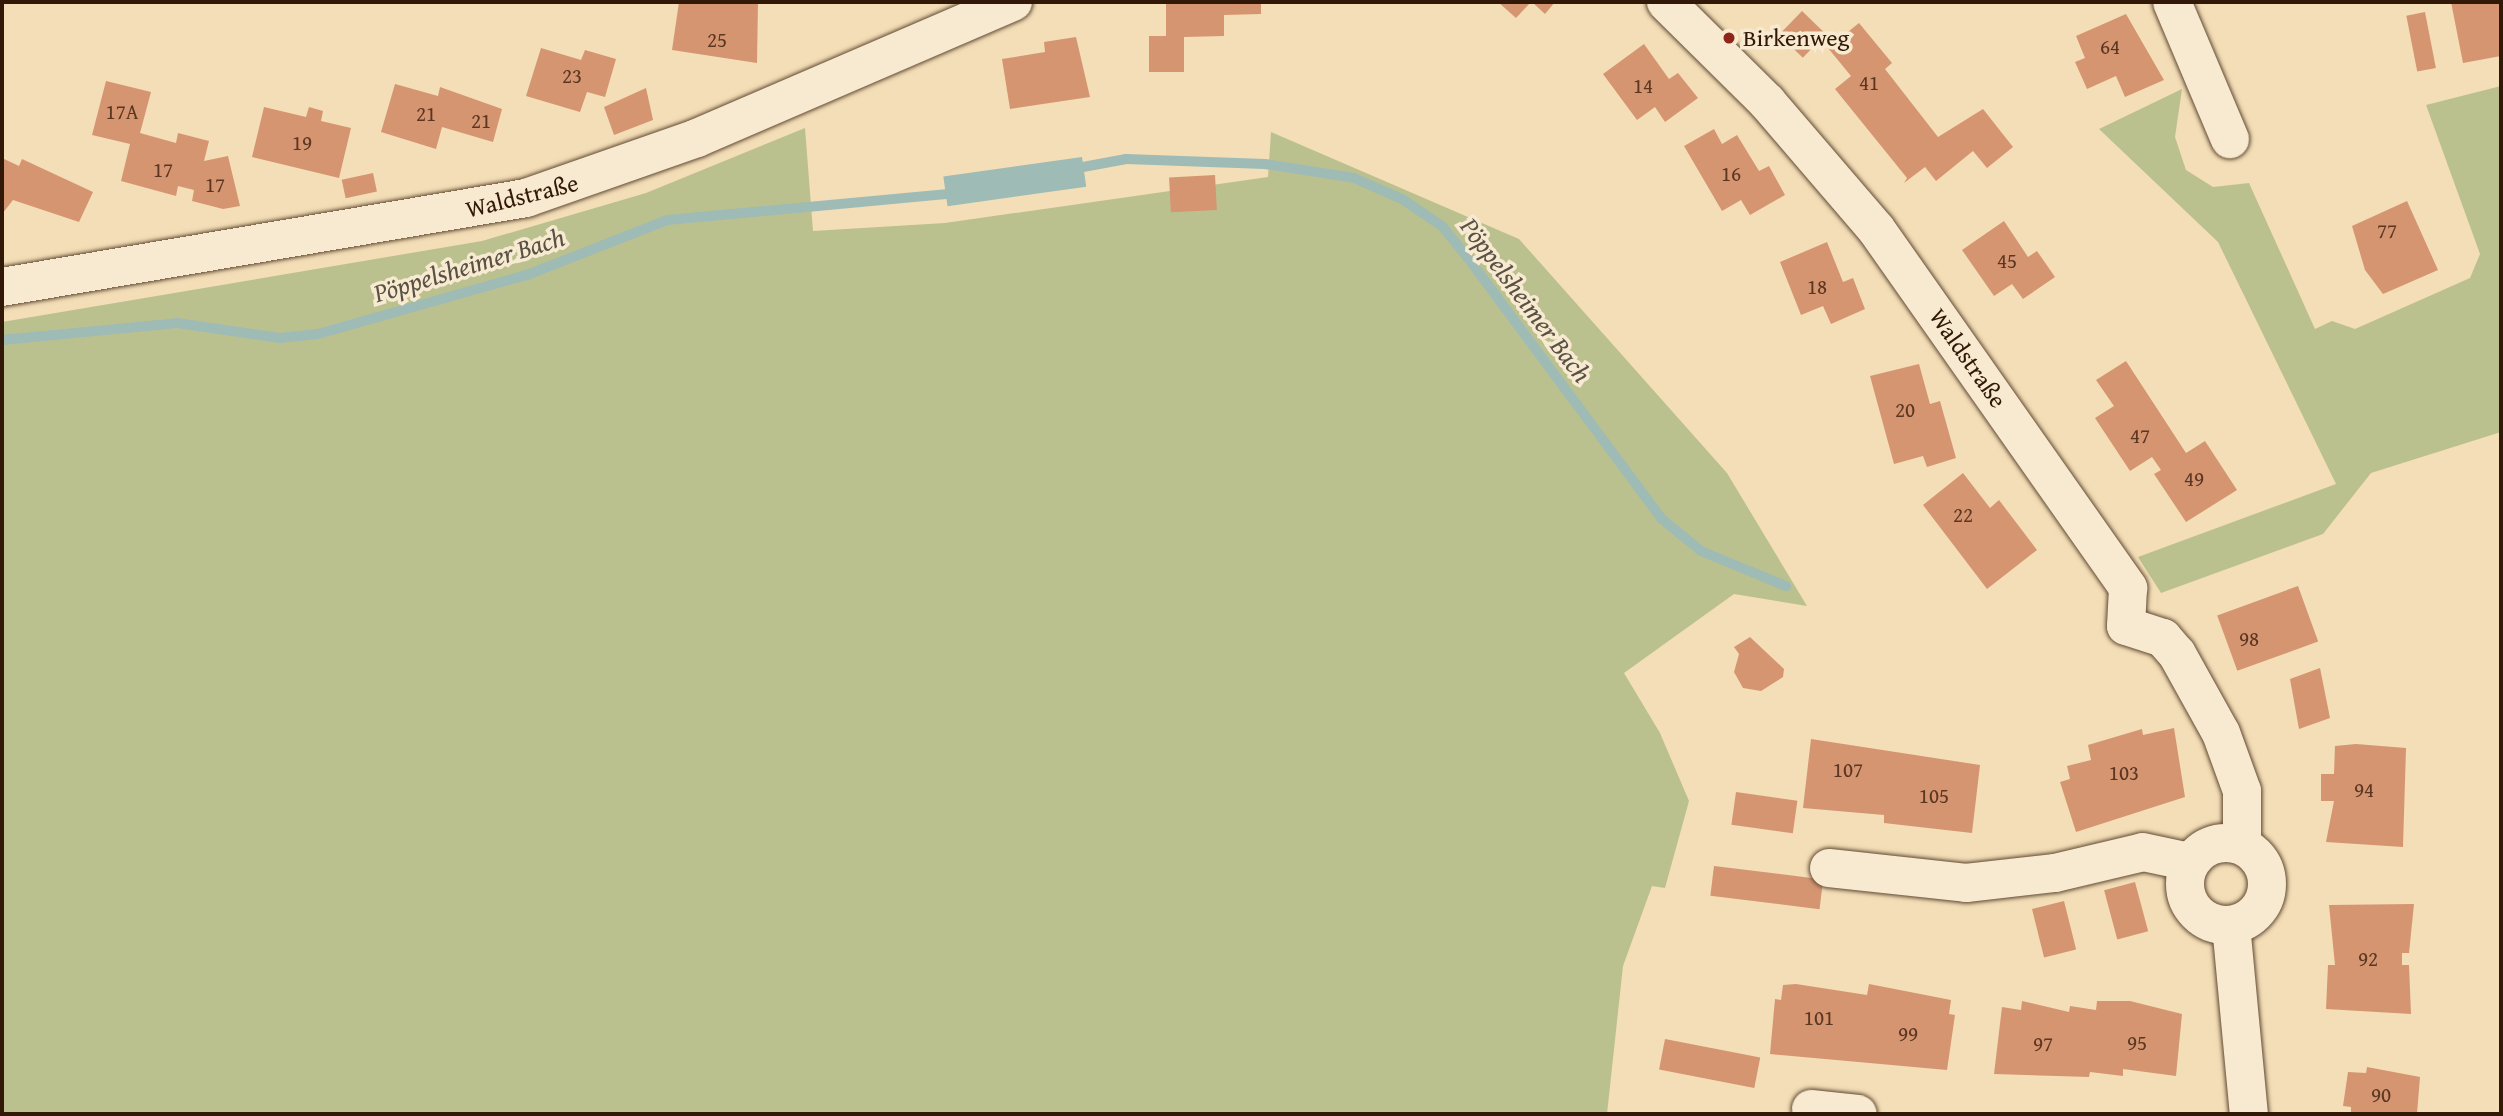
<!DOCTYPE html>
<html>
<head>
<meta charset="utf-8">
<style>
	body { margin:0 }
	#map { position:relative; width:2503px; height:1116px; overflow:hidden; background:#f3deb7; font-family:"Gentium Book Plus",serif }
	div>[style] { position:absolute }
	.green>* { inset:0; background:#bbc18e }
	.water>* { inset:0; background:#9ebbb6; transform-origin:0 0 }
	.stream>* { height:10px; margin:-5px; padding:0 5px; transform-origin:5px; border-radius:5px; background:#9ebbb6 }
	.building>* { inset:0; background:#d59571; transform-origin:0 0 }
	.roads { filter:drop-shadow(0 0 2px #624a33) drop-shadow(0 0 2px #624a33) }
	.minor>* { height:38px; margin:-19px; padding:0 19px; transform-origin:19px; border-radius:19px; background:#f7ead0 }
	.minor>.ring { margin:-19px; padding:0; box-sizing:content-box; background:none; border:38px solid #f7ead0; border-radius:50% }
	.dots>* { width:19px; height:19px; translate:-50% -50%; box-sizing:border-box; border:4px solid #f7ead0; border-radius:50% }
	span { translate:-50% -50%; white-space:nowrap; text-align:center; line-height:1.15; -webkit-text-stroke:7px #f7ead0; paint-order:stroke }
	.number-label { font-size:21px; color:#5b3722 }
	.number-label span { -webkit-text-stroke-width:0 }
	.poi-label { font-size:24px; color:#321807 }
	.left { translate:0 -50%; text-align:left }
	.street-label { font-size:24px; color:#321807 }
	.water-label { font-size:26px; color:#585144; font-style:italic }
	.frame { position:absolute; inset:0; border:4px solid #321807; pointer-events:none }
</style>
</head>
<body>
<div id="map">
	<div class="green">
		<div style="clip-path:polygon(2501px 86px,2501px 432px,2371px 473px,2323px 534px,2161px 593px,2138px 557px,2336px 484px,2218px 242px,2099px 129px,2182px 89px,2175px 137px,2186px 170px,2213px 187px,2249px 183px,2315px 329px,2332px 321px,2355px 329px,2470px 278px,2480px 254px,2426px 105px)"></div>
		<div style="clip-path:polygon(805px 128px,813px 231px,945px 223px,1268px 177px,1271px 132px,1519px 239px,1727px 473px,1807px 606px,1734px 594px,1624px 673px,1660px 733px,1689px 801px,1665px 888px,1652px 886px,1623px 966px,1607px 1114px,2px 1114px,2px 322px,482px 241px,646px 193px)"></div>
	</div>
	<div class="water">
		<div style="left:1082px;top:157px;width:30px;height:140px;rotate:82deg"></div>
	</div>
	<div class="stream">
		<div style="left:1083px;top:167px;width:44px;rotate:-10.5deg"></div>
		<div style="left:1126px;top:159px;width:139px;rotate:2.1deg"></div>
		<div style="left:1265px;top:164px;width:90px;rotate:8.9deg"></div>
		<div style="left:1354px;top:178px;width:52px;rotate:23.6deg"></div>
		<div style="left:1402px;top:199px;width:48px;rotate:34deg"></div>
		<div style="left:1442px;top:226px;width:41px;rotate:50.9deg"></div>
		<div style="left:1468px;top:258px;width:325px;rotate:53.4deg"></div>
		<div style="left:1662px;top:519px;width:50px;rotate:39.4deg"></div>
		<div style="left:1701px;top:551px;width:92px;rotate:22.4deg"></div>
		<div style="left:2px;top:340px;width:176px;rotate:-5.5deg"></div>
		<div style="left:177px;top:323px;width:104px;rotate:8.3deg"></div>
		<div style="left:280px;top:338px;width:38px;rotate:-6deg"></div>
		<div style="left:318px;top:334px;width:217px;rotate:-15.8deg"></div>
		<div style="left:527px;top:275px;width:150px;rotate:-21.4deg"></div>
		<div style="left:667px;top:220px;width:280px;rotate:-5.3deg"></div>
	</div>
	<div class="building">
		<div style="clip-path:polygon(679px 2px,758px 2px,757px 63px,672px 50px)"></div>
		<div style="clip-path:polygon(1166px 2px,1261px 2px,1261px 14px,1224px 15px,1224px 36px,1184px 37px,1184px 72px,1149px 72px,1149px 36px,1166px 36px)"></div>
		<div style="clip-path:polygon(1498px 2px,1531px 2px,1516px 18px)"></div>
		<div style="clip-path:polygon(1532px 2px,1555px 2px,1545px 14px)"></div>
		<div style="clip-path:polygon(2451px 2px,2501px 2px,2501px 56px,2463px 63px)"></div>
		<div style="left:1802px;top:11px;width:33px;height:33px;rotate:44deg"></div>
		<div style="left:2425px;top:12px;width:57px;height:19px;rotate:79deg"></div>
		<div style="clip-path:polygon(2126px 14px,2164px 80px,2125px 97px,2116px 76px,2087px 89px,2075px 62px,2085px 58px,2076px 36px)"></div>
		<div style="clip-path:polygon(1859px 23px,1892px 63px,1885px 69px,1938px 137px,1983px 109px,2013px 147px,1987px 168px,1973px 151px,1936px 181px,1925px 167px,1904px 183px,1907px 178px,1835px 89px,1851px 76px,1828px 48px)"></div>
		<div style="clip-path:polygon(1076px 37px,1090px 97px,1010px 109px,1002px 59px,1045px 52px,1044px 42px)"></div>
		<div style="clip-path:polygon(1644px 44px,1669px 79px,1678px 73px,1698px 98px,1665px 122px,1655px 107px,1637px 120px,1603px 74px)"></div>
		<div style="clip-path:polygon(541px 48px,581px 60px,585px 50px,616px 59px,605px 97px,587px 92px,580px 112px,526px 96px)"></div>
		<div style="clip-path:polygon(106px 81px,151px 92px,140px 133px,176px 143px,178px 133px,209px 141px,204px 161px,228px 156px,240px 206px,223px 209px,192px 201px,194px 190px,178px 186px,176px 196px,121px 181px,130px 144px,92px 135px)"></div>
		<div style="clip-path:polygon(395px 84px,438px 96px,440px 87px,502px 109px,493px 142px,442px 127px,436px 149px,381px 132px)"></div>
		<div style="clip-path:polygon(646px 88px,653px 120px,614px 135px,604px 107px)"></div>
		<div style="clip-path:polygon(264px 107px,306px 117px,309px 107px,323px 111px,321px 121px,351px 128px,339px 178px,252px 157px)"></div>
		<div style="clip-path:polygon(1714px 129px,1722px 144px,1737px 135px,1759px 171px,1769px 166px,1785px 195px,1750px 215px,1741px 200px,1722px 211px,1684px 146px)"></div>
		<div style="clip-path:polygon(2px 158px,19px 166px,22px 159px,93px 192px,79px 222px,13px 200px,2px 214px)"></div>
		<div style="left:373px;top:173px;width:19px;height:32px;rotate:78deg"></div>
		<div style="left:1215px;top:175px;width:35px;height:46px;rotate:87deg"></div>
		<div style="clip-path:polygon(2407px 201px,2438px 270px,2383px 294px,2365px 270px,2352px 226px)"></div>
		<div style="clip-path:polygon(2004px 221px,2028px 257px,2037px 251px,2055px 277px,2023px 299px,2012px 284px,1994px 296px,1962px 250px)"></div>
		<div style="clip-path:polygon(1827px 242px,1843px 282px,1853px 278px,1865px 309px,1831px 324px,1823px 306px,1801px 315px,1780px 262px)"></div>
		<div style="clip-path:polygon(2126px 361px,2186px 453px,2205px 441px,2237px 490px,2186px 522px,2154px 474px,2161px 470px,2152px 457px,2130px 471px,2095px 418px,2114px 406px,2096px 380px)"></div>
		<div style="clip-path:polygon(1919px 364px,1930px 404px,1940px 401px,1956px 458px,1927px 467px,1923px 456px,1894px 464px,1870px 376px)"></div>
		<div style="clip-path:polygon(1963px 473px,1990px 508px,1999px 500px,2037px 550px,1987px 589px,1923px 505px)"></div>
		<div style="left:2298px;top:586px;width:59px;height:86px;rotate:70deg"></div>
		<div style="clip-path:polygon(1750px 637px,1784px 669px,1783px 677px,1761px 691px,1743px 688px,1734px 672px,1739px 654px,1734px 647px)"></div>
		<div style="clip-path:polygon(2320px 668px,2330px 718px,2299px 729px,2290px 679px)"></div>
		<div style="clip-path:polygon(2174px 728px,2185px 797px,2076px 832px,2060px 782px,2070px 779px,2067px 766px,2091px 760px,2088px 745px,2142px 729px,2143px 735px)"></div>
		<div style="clip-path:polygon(1811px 739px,1980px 765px,1972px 833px,1884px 823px,1884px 815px,1803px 808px)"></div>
		<div style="clip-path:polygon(2356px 744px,2406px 748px,2403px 847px,2326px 842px,2334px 801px,2321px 801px,2321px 774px,2334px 774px,2335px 746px)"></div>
		<div style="left:1736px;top:792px;width:62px;height:33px;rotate:8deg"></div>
		<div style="left:1714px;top:866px;width:110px;height:30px;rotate:7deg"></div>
		<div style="left:2135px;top:882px;width:51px;height:32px;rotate:75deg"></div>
		<div style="left:2064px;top:901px;width:50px;height:33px;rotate:76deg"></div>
		<div style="clip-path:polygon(2414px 904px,2409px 953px,2402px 953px,2402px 965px,2409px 965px,2411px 1014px,2326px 1009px,2328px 965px,2335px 965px,2329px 905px)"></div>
		<div style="clip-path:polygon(1796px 984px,1867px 995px,1869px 984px,1951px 1000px,1949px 1014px,1955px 1015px,1947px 1070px,1770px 1054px,1775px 999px,1781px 1000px,1783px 985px)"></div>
		<div style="clip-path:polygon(2022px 1001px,2069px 1012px,2070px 1006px,2096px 1010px,2097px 1001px,2130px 1001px,2182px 1014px,2176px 1076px,2123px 1069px,2123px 1076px,2090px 1072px,2089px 1077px,1994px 1074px,2002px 1007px,2021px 1010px)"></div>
		<div style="left:1665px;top:1039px;width:97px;height:31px;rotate:11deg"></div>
		<div style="clip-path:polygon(2367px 1067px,2420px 1077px,2417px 1114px,2351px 1114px,2351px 1107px,2343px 1106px,2348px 1072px,2366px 1073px)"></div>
	</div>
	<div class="roads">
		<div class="minor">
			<div style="left:1666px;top:2px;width:142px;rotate:44.7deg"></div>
			<div style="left:1767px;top:102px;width:167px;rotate:49.4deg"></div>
			<div style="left:1876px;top:229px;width:439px;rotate:54.9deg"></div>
			<div style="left:2128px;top:588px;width:38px;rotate:93deg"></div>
			<div style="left:2126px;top:626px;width:39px;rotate:18deg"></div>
			<div style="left:2163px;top:638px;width:21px;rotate:49deg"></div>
			<div style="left:2177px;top:654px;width:90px;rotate:60.9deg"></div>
			<div style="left:2221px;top:733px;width:62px;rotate:70.1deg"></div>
			<div style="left:2242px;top:791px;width:54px;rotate:90deg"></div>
			<div style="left:2172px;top:2px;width:149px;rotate:67.1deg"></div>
			<div style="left:2px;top:287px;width:532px;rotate:-9.64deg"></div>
			<div style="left:526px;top:198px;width:181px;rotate:-19.3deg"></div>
			<div style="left:697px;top:138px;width:344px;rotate:-23.3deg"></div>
			<div class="ring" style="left:2185px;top:843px;width:44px;height:44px"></div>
			<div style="left:1829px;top:868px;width:138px;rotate:6.2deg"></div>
			<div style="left:1966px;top:883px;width:90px;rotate:-6.4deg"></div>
			<div style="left:2055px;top:873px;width:90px;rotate:-13.4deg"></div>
			<div style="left:2143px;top:852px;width:48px;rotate:12deg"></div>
			<div style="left:2231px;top:925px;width:190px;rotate:84.6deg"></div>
			<div style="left:1811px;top:1109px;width:47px;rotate:6.1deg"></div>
		</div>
	</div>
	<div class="dots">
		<div style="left:1729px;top:38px;background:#8f2418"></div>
	</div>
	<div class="number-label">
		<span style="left:717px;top:40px">25</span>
		<span style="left:2110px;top:47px">64</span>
		<span style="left:572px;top:76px">23</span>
		<span style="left:1869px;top:83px">41</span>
		<span style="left:1643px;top:86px">14</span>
		<span style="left:122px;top:112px">17A</span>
		<span style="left:426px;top:114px">21</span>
		<span style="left:481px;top:121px">21</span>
		<span style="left:302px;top:143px">19</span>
		<span style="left:163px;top:170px">17</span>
		<span style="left:1731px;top:174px">16</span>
		<span style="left:215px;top:185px">17</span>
		<span style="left:2387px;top:231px">77</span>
		<span style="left:2007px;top:261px">45</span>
		<span style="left:1817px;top:287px">18</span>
		<span style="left:1905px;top:410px">20</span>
		<span style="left:2140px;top:436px">47</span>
		<span style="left:2194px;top:479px">49</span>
		<span style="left:1963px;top:515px">22</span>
		<span style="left:2249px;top:639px">98</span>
		<span style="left:1848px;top:770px">107</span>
		<span style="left:2124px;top:773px">103</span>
		<span style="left:2364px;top:790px">94</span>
		<span style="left:1934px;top:796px">105</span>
		<span style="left:2368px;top:959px">92</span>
		<span style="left:1819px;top:1018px">101</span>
		<span style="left:1908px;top:1034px">99</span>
		<span style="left:2137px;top:1043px">95</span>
		<span style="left:2043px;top:1044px">97</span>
		<span style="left:2381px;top:1095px">90</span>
	</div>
	<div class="poi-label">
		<span class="left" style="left:1743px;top:38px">Birkenweg</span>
	</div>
	<div class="street-label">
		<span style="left:522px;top:196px;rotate:-14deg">Waldstraße</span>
		<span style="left:1968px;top:358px;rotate:55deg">Waldstraße</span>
	</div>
	<div class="water-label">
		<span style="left:469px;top:265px;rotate:-17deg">Pöppelsheimer Bach</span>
		<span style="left:1526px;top:300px;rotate:53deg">Pöppelsheimer Bach</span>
	</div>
	<div class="frame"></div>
</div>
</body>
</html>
